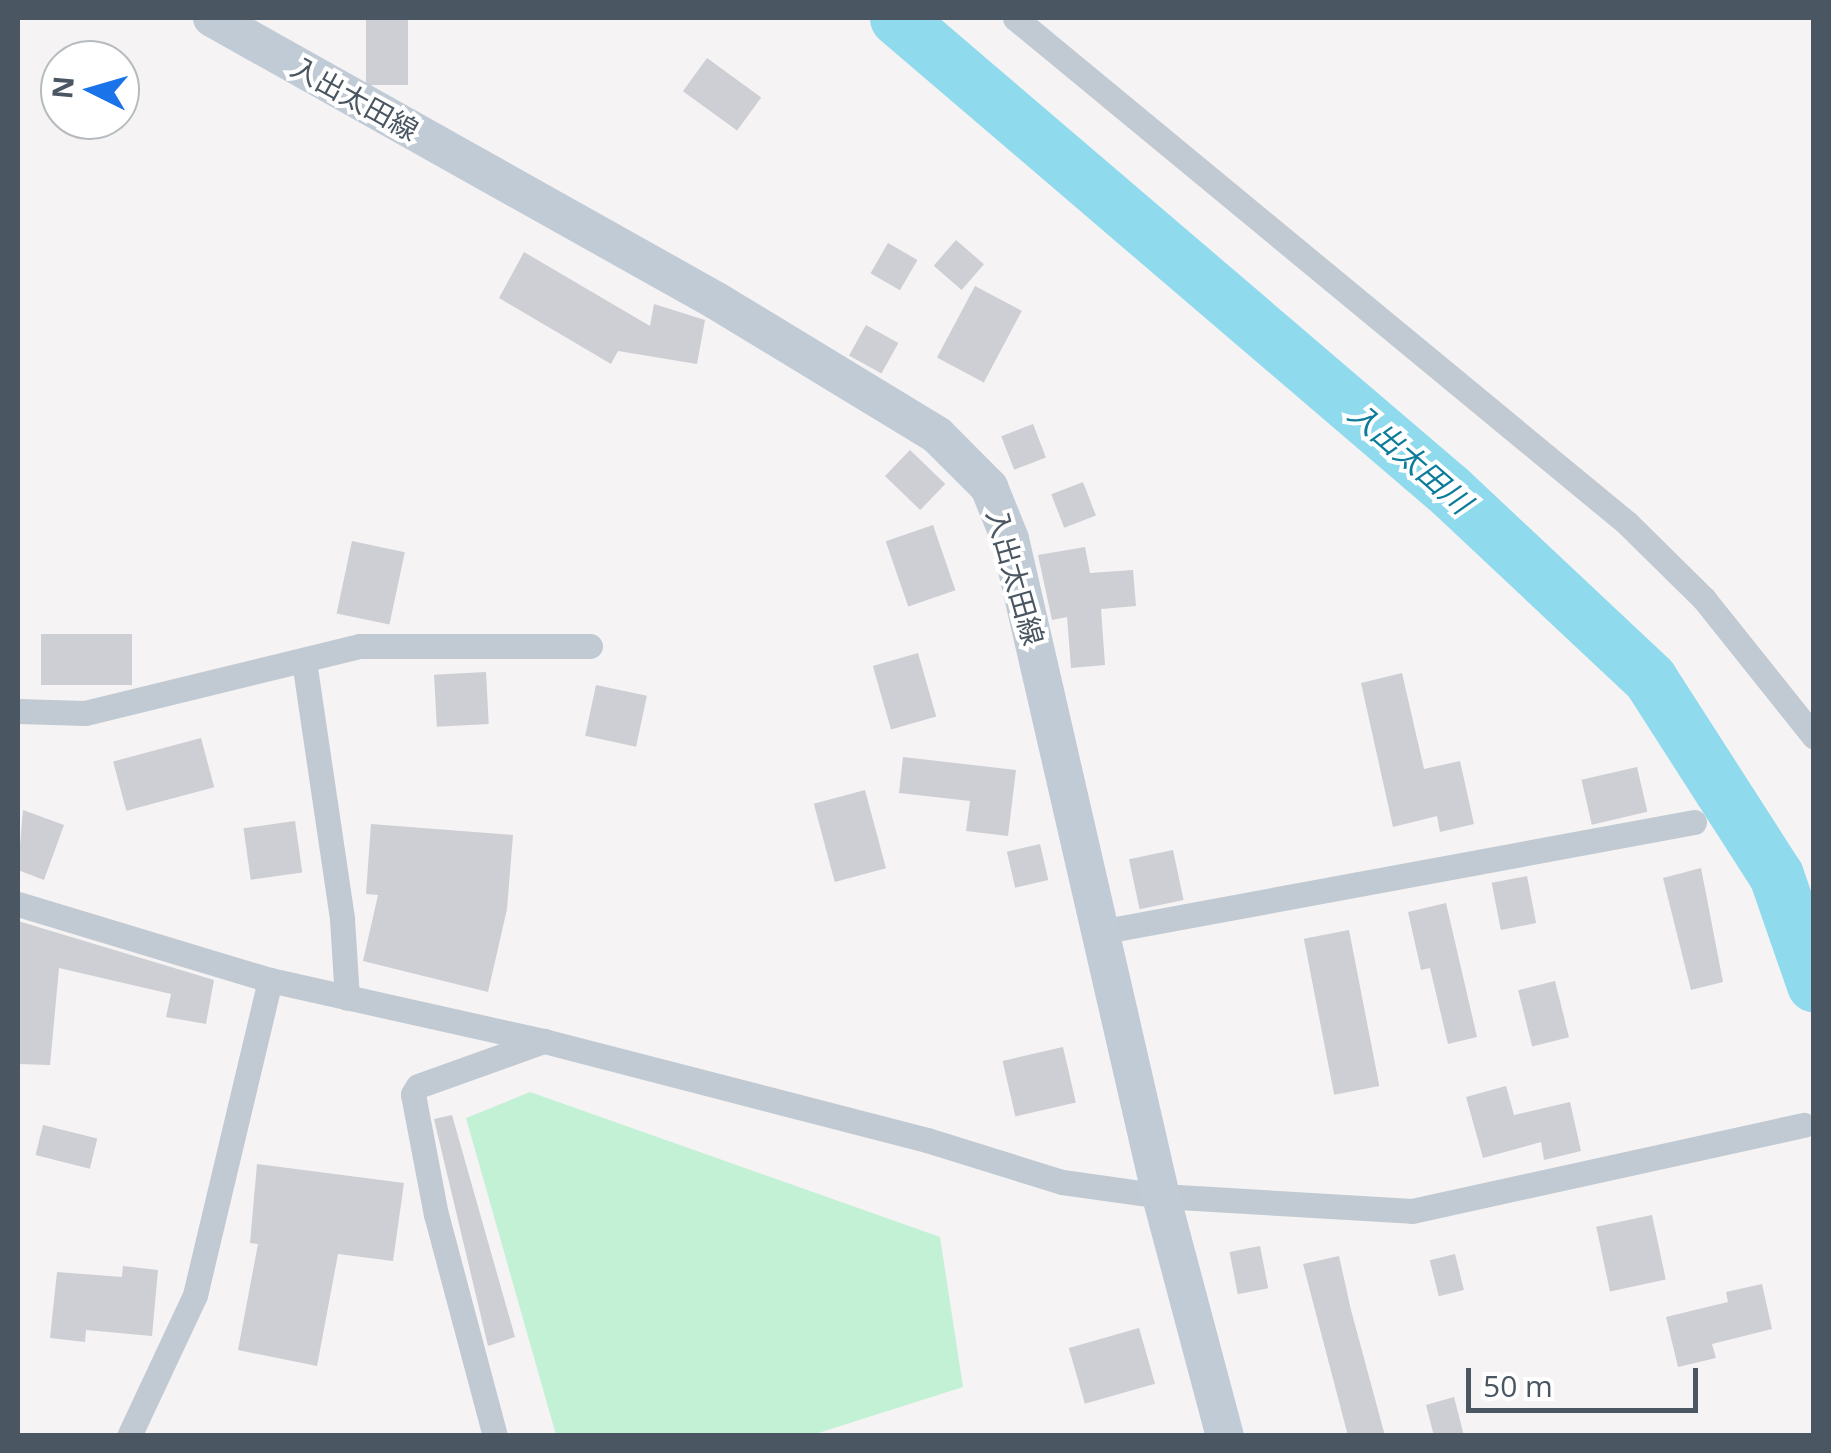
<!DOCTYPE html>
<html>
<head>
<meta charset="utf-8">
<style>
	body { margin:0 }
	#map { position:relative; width:1831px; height:1453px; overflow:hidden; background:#f5f3f3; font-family:"Open Sans","Noto Sans JP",sans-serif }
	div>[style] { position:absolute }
	.green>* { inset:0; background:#c3f1d5 }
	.stream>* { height:9px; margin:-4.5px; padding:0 4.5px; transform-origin:4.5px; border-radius:4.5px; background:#90daee }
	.river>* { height:55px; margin:-27.5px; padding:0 27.5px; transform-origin:27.5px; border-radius:27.5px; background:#90daee }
	.building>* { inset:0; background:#cdcfd5; transform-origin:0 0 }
	.minor>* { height:25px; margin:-12.5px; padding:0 12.5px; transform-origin:12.5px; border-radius:12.5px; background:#c1cad2 }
	.secondary>* { height:38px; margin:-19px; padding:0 19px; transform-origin:19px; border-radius:19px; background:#c1cbd6 }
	span { translate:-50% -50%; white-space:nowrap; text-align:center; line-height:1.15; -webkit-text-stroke:8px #fff; paint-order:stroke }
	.street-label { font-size:28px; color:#4a5661 }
	.water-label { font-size:30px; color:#0c7c9b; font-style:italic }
	.frame { position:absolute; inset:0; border:20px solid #4a5661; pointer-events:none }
	.north { position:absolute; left:40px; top:40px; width:100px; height:100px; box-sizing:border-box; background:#fff; border:2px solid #b7bbc0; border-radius:50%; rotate:275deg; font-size:28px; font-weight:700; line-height:40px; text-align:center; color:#4a5661 }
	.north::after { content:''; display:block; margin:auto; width:35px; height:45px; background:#1a73e8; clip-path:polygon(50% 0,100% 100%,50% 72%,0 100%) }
	.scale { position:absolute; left:1466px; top:1368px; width:232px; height:45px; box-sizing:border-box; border:5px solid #4a5661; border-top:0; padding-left:12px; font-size:30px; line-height:35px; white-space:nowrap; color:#4a5661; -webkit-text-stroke:8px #fff; paint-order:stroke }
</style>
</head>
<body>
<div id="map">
	<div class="green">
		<div style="clip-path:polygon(530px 1092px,940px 1237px,963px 1387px,812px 1435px,556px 1435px,466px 1118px)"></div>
	</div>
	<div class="stream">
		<div style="left:1803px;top:950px;width:17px;rotate:-50deg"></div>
	</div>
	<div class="river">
		<div style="left:897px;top:18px;width:728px;rotate:40.54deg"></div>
		<div style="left:1450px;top:491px;width:274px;rotate:43.2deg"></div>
		<div style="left:1650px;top:679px;width:233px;rotate:57.3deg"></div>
		<div style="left:1776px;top:875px;width:116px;rotate:70.9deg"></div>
	</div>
	<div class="building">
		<div style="left:366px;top:18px;width:42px;height:67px"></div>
		<div style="left:707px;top:58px;width:67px;height:41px;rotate:36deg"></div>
		<div style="left:956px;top:240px;width:37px;height:34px;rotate:41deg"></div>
		<div style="left:888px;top:243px;width:34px;height:35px;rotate:30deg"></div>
		<div style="clip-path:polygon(524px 252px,650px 326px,654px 304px,705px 320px,697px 364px,618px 351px,611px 364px,499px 298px)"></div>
		<div style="left:975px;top:286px;width:53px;height:81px;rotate:28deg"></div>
		<div style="left:866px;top:325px;width:37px;height:35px;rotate:29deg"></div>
		<div style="left:1033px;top:424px;width:36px;height:34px;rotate:69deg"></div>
		<div style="left:910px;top:450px;width:49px;height:36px;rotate:44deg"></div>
		<div style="left:1083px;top:482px;width:36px;height:34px;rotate:69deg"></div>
		<div style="left:933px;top:525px;width:69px;height:50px;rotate:71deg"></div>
		<div style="left:352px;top:541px;width:54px;height:74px;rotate:12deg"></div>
		<div style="clip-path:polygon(1085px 547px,1090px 573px,1133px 570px,1136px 606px,1101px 609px,1105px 665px,1071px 668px,1067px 617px,1052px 620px,1038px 555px)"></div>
		<div style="left:132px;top:634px;width:51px;height:91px;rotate:90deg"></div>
		<div style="left:918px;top:653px;width:66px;height:47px;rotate:74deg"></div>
		<div style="left:486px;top:672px;width:52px;height:52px;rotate:87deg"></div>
		<div style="clip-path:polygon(1402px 673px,1424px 769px,1460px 761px,1474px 824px,1440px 832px,1437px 816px,1393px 827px,1361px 683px)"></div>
		<div style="left:596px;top:685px;width:52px;height:52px;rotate:12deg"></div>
		<div style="left:201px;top:738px;width:51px;height:91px;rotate:75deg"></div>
		<div style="clip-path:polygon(903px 757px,1016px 770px,1008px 836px,966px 831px,970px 801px,899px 793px)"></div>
		<div style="left:1637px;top:767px;width:46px;height:57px;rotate:77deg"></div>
		<div style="left:865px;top:790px;width:81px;height:53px;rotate:75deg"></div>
		<div style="clip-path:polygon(23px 810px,64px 825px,44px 880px,18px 870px)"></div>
		<div style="left:295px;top:821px;width:52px;height:52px;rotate:82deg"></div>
		<div style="clip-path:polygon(371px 824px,513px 835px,507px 909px,488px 992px,363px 961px,378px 895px,366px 894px)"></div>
		<div style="left:1040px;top:844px;width:37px;height:34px;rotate:77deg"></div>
		<div style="left:1173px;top:850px;width:51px;height:45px;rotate:78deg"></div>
		<div style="clip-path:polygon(1701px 868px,1723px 982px,1691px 990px,1663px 878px)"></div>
		<div style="left:1527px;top:876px;width:48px;height:36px;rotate:79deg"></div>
		<div style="clip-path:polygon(1446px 903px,1477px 1037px,1448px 1044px,1430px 968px,1421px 970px,1408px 912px)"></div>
		<div style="clip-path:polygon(18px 921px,214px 980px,206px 1024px,166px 1017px,171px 994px,59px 968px,50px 1065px,18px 1064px)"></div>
		<div style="left:1349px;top:930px;width:159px;height:46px;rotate:79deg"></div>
		<div style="left:1555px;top:981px;width:58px;height:38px;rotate:76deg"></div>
		<div style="left:1063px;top:1047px;width:57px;height:62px;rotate:77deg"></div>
		<div style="clip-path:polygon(1506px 1086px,1514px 1115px,1570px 1102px,1581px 1151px,1544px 1160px,1541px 1142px,1483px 1158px,1466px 1097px)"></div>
		<div style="clip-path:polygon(452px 1115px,515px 1337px,488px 1346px,434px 1119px)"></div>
		<div style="left:43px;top:1125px;width:56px;height:31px;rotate:14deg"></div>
		<div style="clip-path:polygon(257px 1164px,404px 1183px,393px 1261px,338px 1254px,317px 1366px,238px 1350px,258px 1244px,250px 1243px)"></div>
		<div style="left:1652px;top:1215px;width:66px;height:57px;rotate:78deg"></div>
		<div style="left:1260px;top:1246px;width:43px;height:31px;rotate:79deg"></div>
		<div style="left:1455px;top:1254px;width:37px;height:26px;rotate:76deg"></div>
		<div style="clip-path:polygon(1339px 1256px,1351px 1310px,1385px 1436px,1348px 1436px,1303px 1264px)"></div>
		<div style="clip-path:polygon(123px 1266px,158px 1270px,152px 1336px,86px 1330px,85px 1342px,50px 1338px,57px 1272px,122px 1277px)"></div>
		<div style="clip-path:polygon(1762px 1284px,1772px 1329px,1712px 1344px,1716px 1358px,1678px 1367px,1666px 1317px,1728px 1302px,1726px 1292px)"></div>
		<div style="left:1139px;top:1328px;width:58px;height:73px;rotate:74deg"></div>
		<div style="clip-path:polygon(1454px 1397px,1464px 1436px,1434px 1436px,1426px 1405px)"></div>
	</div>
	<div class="minor">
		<div style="left:1015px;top:18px;width:793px;rotate:39.53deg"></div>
		<div style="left:1627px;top:523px;width:108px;rotate:44.6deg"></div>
		<div style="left:1704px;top:599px;width:176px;rotate:51.4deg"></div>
		<div style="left:304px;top:661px;width:261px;rotate:81.6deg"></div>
		<div style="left:342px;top:919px;width:79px;rotate:86.4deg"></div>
		<div style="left:18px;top:711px;width:67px;rotate:1.7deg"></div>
		<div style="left:85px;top:713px;width:282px;rotate:-13.7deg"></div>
		<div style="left:359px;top:646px;width:231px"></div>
		<div style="left:18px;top:904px;width:263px;rotate:16.8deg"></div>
		<div style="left:270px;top:980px;width:281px;rotate:12.6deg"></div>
		<div style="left:544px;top:1041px;width:396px;rotate:14.5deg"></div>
		<div style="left:927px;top:1140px;width:141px;rotate:17.3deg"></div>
		<div style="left:1062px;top:1182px;width:100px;rotate:8deg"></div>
		<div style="left:1161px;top:1196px;width:251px;rotate:3.4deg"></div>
		<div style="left:1412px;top:1211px;width:401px;rotate:-12.4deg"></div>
		<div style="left:1105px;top:931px;width:599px;rotate:-10.48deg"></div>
		<div style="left:129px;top:1436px;width:156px;rotate:-64.9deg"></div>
		<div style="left:195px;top:1295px;width:324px;rotate:-76.6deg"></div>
		<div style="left:495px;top:1436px;width:229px;rotate:-104.9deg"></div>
		<div style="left:436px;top:1215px;width:123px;rotate:-100.8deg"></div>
		<div style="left:413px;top:1094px;width:9px;rotate:-58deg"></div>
		<div style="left:418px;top:1086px;width:134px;rotate:-19.7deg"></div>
	</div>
	<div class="secondary">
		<div style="left:212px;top:18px;width:577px;rotate:29.28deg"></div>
		<div style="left:715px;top:300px;width:260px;rotate:31.3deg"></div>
		<div style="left:937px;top:435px;width:74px;rotate:45deg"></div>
		<div style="left:989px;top:487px;width:56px;rotate:68deg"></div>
		<div style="left:1010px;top:539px;width:674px;rotate:77.06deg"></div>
		<div style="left:1161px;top:1196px;width:248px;rotate:75.1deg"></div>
	</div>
	<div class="street-label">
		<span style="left:355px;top:98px;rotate:29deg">入出太田線</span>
		<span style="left:1016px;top:577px;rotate:74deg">入出太田線</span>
	</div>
	<div class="water-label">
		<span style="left:1410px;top:458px;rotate:41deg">入出太田川</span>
	</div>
	<div class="frame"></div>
	<div class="north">N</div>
	<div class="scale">50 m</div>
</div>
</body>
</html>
